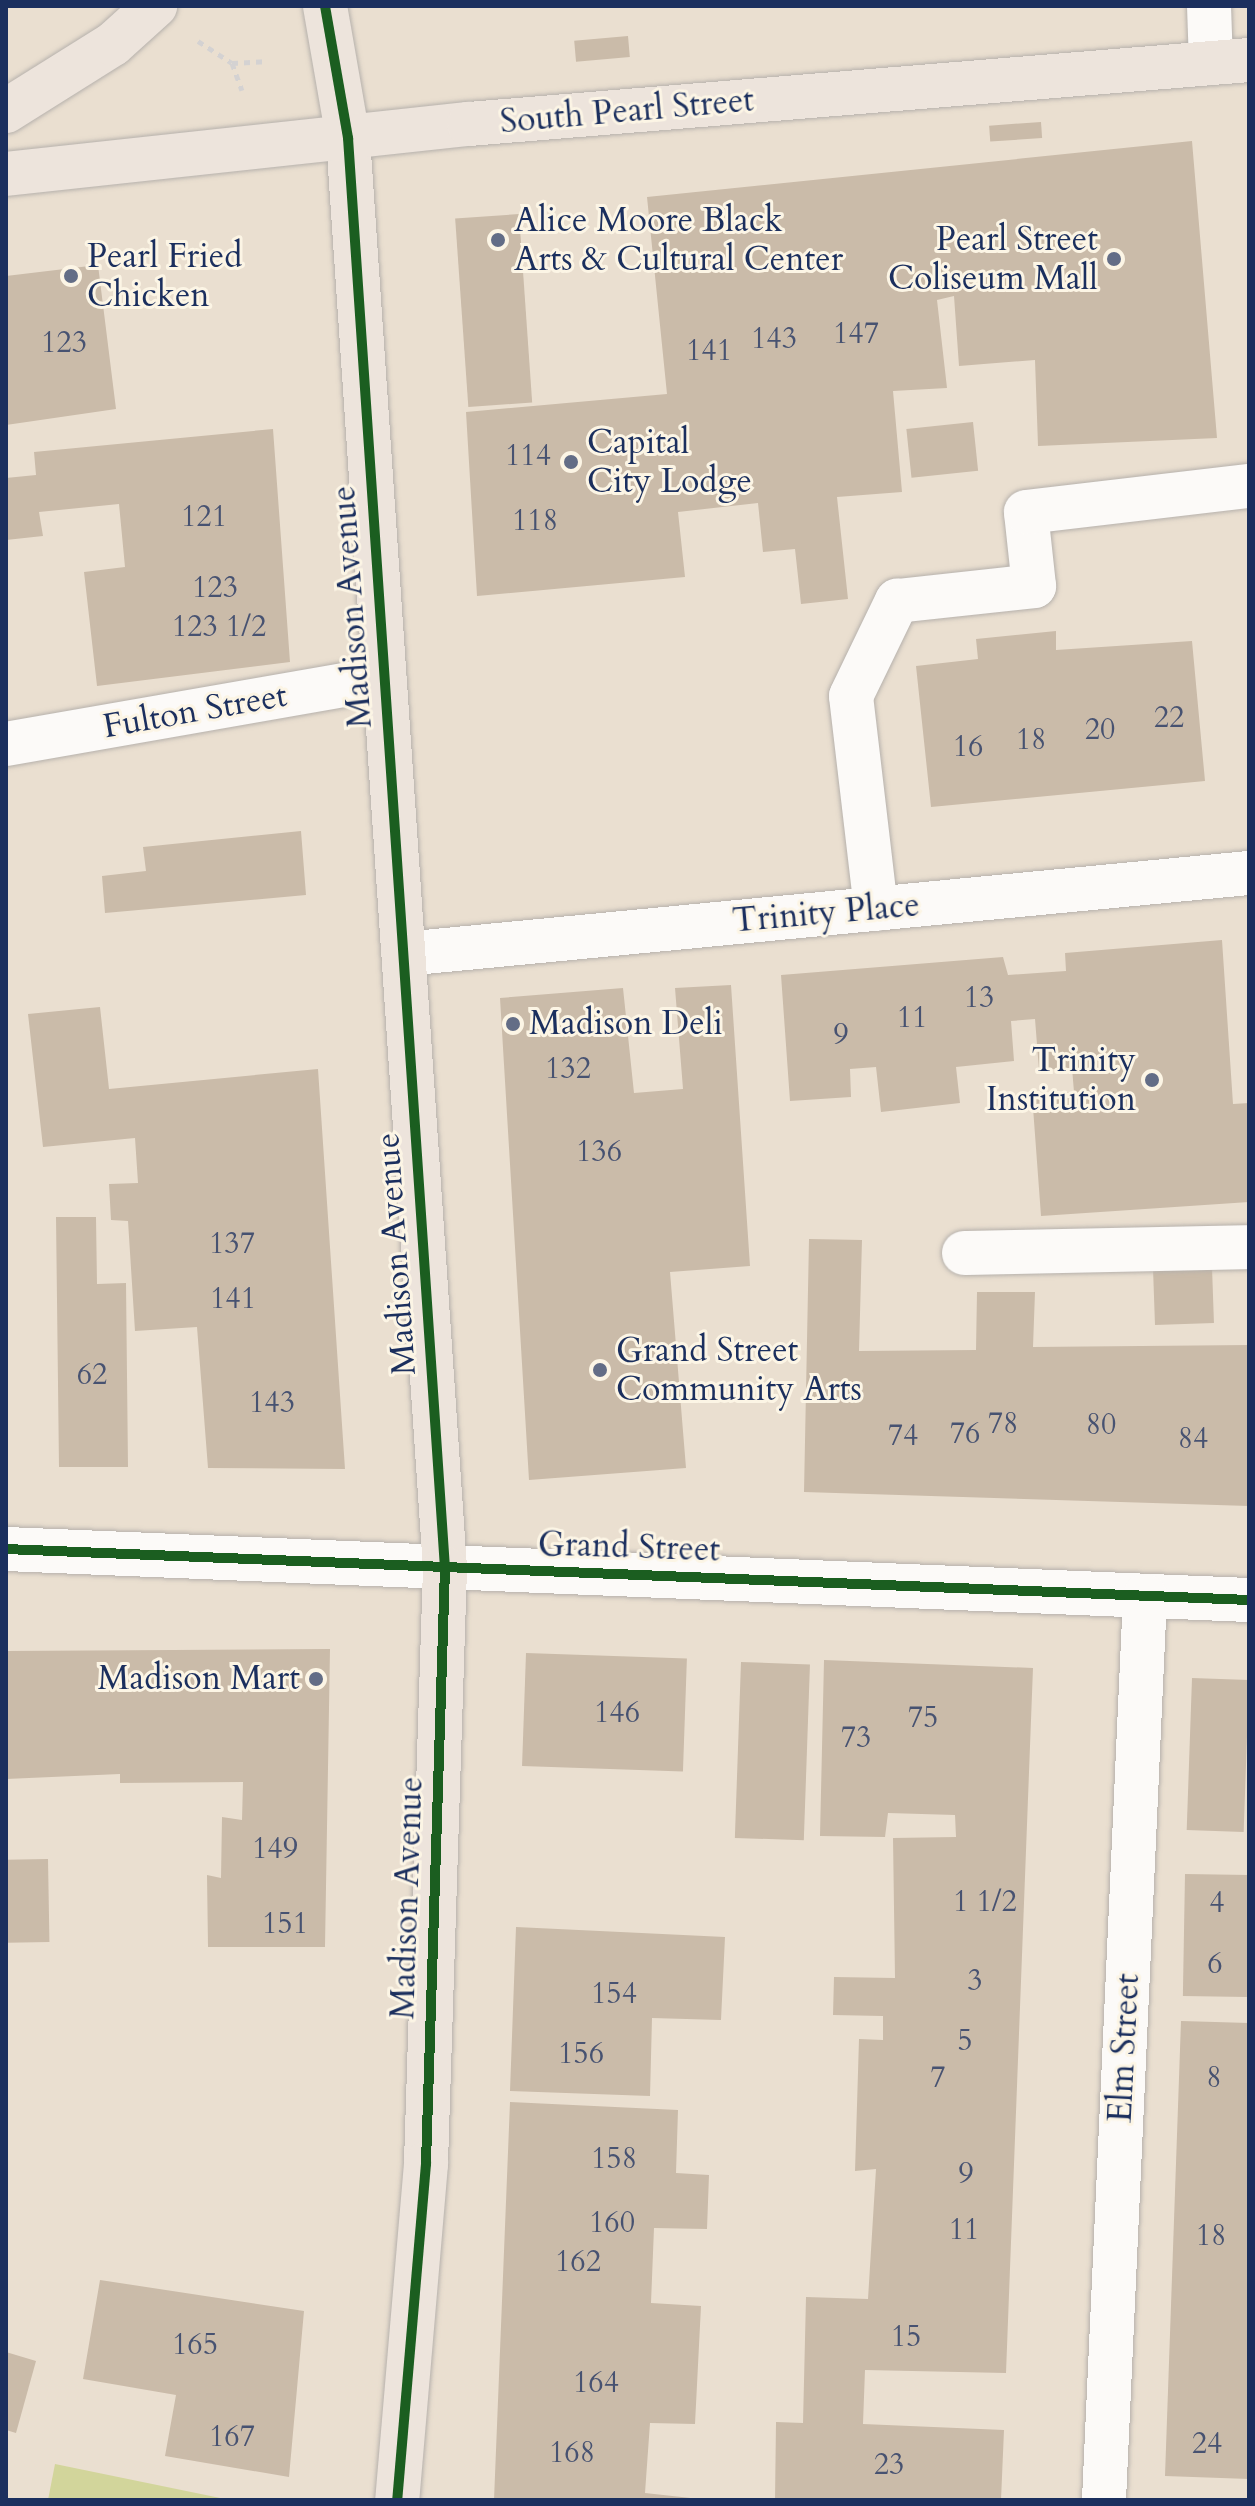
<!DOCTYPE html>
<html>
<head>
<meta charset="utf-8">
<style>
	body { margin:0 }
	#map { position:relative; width:1255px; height:2506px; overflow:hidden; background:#eadfd0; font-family:Cardo,serif }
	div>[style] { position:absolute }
	.green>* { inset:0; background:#d2d59b }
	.building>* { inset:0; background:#cabba9; transform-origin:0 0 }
	.path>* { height:5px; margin-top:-2.5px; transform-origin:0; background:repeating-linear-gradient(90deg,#d4d2d2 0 6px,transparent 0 12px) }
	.roads { filter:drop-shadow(0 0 2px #b6b1ac) drop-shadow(0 0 2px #b6b1ac) }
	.minor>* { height:44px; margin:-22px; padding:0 22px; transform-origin:22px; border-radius:22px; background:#fcfaf8 }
	.major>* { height:44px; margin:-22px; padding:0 22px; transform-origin:22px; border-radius:22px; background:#ede4dc }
	.cycleway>* { height:10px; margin:-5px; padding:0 5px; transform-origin:5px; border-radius:5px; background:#1b5e20 }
	.dots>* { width:22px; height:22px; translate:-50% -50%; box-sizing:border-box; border:4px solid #fcf5e5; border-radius:50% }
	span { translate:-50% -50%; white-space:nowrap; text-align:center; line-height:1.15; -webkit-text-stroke:6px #fcf5e5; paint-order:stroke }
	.number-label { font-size:30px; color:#475271 }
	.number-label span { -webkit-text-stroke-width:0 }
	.street-label { font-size:34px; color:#1b2f5e }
	.poi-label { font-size:34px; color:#1b2f5e }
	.left { translate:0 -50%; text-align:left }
	.right { translate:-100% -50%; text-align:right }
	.frame { position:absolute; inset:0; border:8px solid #1b2f5e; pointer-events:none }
</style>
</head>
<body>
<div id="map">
	<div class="green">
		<div style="clip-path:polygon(55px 2464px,230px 2500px,48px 2500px)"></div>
	</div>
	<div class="building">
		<div style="left:628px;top:36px;width:21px;height:54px;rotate:85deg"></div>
		<div style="left:1041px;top:122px;width:16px;height:52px;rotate:86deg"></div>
		<div style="clip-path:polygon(1192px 141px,1217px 438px,1038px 446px,1035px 360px,959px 366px,954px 296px,937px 300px,947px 388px,893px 391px,902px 492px,837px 497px,848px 599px,801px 604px,795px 549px,763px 552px,758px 503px,678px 512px,685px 577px,477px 596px,466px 412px,667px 394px,647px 197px)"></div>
		<div style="left:519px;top:214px;width:189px;height:64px;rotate:86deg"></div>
		<div style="clip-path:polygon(98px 265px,116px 409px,6px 425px,6px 276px)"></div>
		<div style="left:973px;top:422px;width:49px;height:67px;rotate:84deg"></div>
		<div style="clip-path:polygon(273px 429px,290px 662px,97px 686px,84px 572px,125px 567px,119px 504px,39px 512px,43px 536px,6px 540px,6px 478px,36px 475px,34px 452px)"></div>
		<div style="clip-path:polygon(1056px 631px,1056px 650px,1192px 641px,1205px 781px,931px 807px,916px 666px,978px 659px,976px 639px)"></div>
		<div style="clip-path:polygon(301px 831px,306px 895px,105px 913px,102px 876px,146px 871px,143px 847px)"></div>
		<div style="clip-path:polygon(1222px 940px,1233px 1104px,1249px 1103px,1249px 1202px,1041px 1216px,1032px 1094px,1074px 1092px,1072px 1068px,1039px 1070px,1035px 1019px,1011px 1021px,1014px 1061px,956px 1067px,960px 1103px,881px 1112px,876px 1067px,850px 1069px,851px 1097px,790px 1101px,781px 975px,1003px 957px,1008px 975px,1066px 971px,1065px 953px)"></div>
		<div style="clip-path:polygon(731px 985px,750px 1266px,670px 1272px,686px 1468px,529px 1480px,500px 998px,623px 988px,634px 1093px,683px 1089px,675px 988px)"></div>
		<div style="clip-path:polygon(100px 1007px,109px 1089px,318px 1069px,345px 1469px,208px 1468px,197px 1327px,135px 1331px,128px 1221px,111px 1220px,109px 1184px,138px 1183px,135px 1138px,43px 1147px,28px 1014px)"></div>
		<div style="clip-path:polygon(56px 1217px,96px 1217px,97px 1284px,126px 1283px,128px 1467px,59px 1467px)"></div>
		<div style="clip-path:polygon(809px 1239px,862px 1240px,859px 1351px,976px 1350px,977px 1292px,1035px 1292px,1033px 1347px,1249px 1345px,1249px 1506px,804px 1492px)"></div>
		<div style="left:1212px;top:1267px;width:56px;height:59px;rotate:88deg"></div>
		<div style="clip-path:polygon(330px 1649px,325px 1947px,208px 1947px,207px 1875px,221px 1878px,222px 1817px,242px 1820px,243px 1782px,120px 1783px,120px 1774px,6px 1779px,6px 1651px)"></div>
		<div style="left:526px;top:1653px;width:161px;height:113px;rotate:2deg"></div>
		<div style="clip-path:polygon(824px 1660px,1033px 1668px,1006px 2373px,865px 2370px,863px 2424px,1004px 2430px,1001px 2500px,775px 2500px,776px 2422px,803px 2423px,806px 2297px,868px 2299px,876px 2169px,855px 2171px,859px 2039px,883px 2040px,883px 2016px,833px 2015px,834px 1977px,895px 1978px,893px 1838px,956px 1837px,955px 1815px,888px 1813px,885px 1837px,820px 1836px)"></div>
		<div style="left:741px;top:1662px;width:69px;height:176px;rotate:2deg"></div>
		<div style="left:1192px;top:1678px;width:57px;height:152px;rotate:2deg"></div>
		<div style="left:48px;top:1859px;width:83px;height:42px;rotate:89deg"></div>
		<div style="left:1185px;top:1874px;width:64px;height:122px;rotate:1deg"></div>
		<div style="clip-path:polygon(516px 1927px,725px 1937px,721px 2020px,652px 2018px,650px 2096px,510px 2091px)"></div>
		<div style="clip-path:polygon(1181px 2021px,1249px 2023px,1249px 2479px,1165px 2476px)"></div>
		<div style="clip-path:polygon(510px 2102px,678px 2110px,676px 2173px,709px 2175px,707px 2229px,654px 2228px,651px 2303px,701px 2306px,695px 2424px,650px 2423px,645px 2493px,709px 2500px,494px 2500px)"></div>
		<div style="clip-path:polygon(100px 2280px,304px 2311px,289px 2477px,165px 2456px,176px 2395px,83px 2379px)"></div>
		<div style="clip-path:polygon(6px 2352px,36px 2361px,16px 2433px,6px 2430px)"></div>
	</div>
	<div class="path">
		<div style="left:198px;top:41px;width:40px;rotate:32.9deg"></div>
		<div style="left:232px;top:63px;width:34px;rotate:-3deg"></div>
		<div style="left:232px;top:63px;width:29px;rotate:70deg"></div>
	</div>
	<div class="roads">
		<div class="minor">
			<div style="left:1209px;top:6px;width:57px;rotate:88deg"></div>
			<div style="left:6px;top:744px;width:384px;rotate:-9.9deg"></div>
			<div style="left:876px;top:909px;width:214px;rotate:-96.7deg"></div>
			<div style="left:851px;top:696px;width:106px;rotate:-64.2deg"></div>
			<div style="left:897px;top:601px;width:138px;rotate:-6.2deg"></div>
			<div style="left:1034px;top:586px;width:74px;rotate:-96.2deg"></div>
			<div style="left:1026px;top:512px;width:225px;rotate:-6.7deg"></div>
			<div style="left:404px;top:954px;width:849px;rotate:-5.48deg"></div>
			<div style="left:964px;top:1253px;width:285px;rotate:-1.2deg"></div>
			<div style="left:6px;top:1549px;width:1244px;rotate:2.35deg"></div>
			<div style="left:1104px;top:2500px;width:905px;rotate:-87.4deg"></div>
		</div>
		<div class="major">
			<div style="left:325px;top:6px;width:134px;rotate:80.1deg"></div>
			<div style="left:348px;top:138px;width:1433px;rotate:86.12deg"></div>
			<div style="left:445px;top:1568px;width:596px;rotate:91.83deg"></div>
			<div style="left:426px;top:2164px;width:337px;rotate:94.9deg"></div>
			<div style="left:6px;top:111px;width:126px;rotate:-32.1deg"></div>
			<div style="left:113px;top:44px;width:57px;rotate:-42.1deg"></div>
			<div style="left:6px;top:174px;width:466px;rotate:-6.2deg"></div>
			<div style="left:469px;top:124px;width:783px;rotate:-4.69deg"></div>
		</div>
	</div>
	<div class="cycleway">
		<div style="left:325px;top:6px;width:134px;rotate:80.1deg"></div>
		<div style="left:348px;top:138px;width:1433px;rotate:86.12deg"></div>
		<div style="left:445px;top:1568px;width:596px;rotate:91.83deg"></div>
		<div style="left:426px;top:2164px;width:337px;rotate:94.9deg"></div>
		<div style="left:6px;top:1549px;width:1244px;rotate:2.35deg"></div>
	</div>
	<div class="dots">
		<div style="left:498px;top:240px;background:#636d86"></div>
		<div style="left:1114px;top:259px;background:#636d86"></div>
		<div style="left:71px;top:276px;background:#636d86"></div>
		<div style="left:571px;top:462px;background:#636d86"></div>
		<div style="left:513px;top:1024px;background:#636d86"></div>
		<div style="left:1152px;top:1080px;background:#636d86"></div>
		<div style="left:600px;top:1370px;background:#636d86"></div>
		<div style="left:316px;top:1679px;background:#636d86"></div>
	</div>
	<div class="number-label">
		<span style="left:856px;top:334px">147</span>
		<span style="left:774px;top:339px">143</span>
		<span style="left:64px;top:343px">123</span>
		<span style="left:709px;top:351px">141</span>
		<span style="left:528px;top:456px">114</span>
		<span style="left:204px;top:517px">121</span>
		<span style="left:535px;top:521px">118</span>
		<span style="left:215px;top:588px">123</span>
		<span style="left:219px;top:627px">123 1/2</span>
		<span style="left:1169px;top:718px">22</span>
		<span style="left:1100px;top:730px">20</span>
		<span style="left:1031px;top:740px">18</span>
		<span style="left:968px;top:747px">16</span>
		<span style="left:979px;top:998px">13</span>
		<span style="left:912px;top:1018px">11</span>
		<span style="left:841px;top:1035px">9</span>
		<span style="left:568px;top:1069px">132</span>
		<span style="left:599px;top:1152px">136</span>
		<span style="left:232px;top:1244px">137</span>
		<span style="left:233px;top:1299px">141</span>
		<span style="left:92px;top:1375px">62</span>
		<span style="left:272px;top:1403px">143</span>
		<span style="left:1003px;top:1424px">78</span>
		<span style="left:1101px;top:1425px">80</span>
		<span style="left:965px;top:1434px">76</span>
		<span style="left:903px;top:1436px">74</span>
		<span style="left:1193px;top:1439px">84</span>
		<span style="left:617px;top:1713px">146</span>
		<span style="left:923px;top:1718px">75</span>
		<span style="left:856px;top:1738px">73</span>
		<span style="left:275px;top:1849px">149</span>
		<span style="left:985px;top:1902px">1 1/2</span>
		<span style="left:1217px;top:1903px">4</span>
		<span style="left:285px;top:1924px">151</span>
		<span style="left:1215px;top:1964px">6</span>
		<span style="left:975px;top:1981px">3</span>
		<span style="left:614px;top:1994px">154</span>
		<span style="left:965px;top:2041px">5</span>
		<span style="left:581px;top:2054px">156</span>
		<span style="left:938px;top:2078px">7</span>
		<span style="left:1214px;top:2078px">8</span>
		<span style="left:614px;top:2159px">158</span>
		<span style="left:966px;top:2174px">9</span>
		<span style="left:612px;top:2223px">160</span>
		<span style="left:964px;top:2230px">11</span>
		<span style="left:1211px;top:2236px">18</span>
		<span style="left:578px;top:2262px">162</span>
		<span style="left:906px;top:2337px">15</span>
		<span style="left:195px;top:2345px">165</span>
		<span style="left:596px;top:2383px">164</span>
		<span style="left:232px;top:2437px">167</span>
		<span style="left:1207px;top:2444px">24</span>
		<span style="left:572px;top:2453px">168</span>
		<span style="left:889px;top:2465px">23</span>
	</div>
	<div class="street-label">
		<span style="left:627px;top:111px;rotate:-5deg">South Pearl Street</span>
		<span style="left:352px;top:607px;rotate:-94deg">Madison Avenue</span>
		<span style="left:195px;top:711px;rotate:-10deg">Fulton Street</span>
		<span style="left:826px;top:913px;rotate:-5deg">Trinity Place</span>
		<span style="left:396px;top:1254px;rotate:-94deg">Madison Avenue</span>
		<span style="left:629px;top:1547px;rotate:2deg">Grand Street</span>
		<span style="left:407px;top:1898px;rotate:-88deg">Madison Avenue</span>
		<span style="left:1124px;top:2048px;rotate:-87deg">Elm Street</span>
	</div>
	<div class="poi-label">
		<span class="left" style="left:514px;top:240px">Alice Moore Black<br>Arts &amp; Cultural Center</span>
		<span class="right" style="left:1098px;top:259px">Pearl Street<br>Coliseum Mall</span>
		<span class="left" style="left:87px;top:276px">Pearl Fried<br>Chicken</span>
		<span class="left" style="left:587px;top:462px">Capital<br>City Lodge</span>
		<span class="left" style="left:529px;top:1024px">Madison Deli</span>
		<span class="right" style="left:1136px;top:1080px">Trinity<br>Institution</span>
		<span class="left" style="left:616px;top:1370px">Grand Street<br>Community Arts</span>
		<span class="right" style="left:300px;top:1679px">Madison Mart</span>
	</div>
	<div class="frame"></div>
</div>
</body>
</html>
